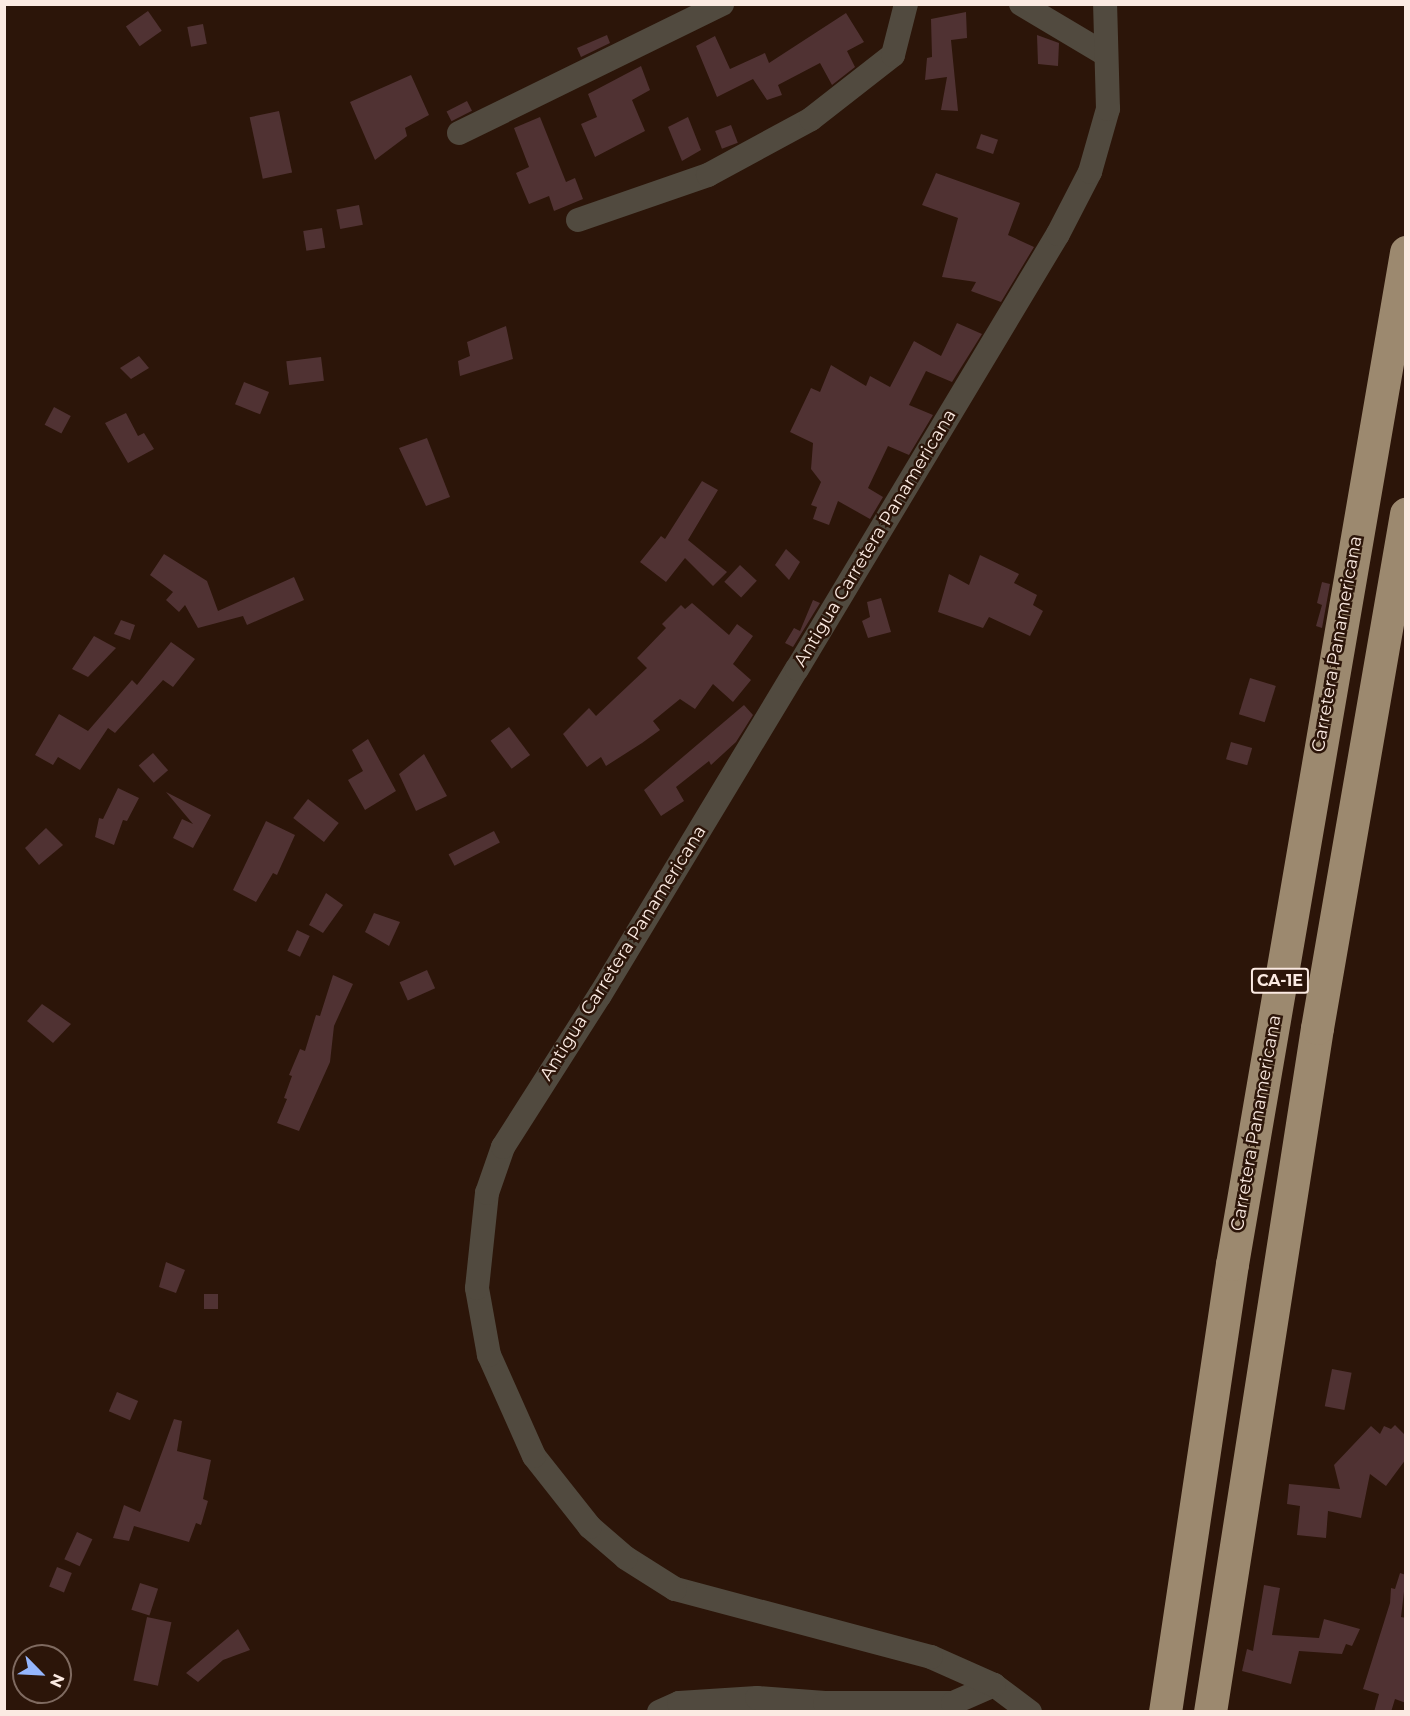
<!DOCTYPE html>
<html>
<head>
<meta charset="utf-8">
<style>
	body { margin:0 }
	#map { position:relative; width:1410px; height:1716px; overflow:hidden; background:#2c1509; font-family:Montserrat,sans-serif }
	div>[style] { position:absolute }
	.building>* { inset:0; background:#503233; transform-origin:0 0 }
	.minor>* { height:24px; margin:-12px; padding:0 12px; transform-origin:12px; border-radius:12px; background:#514a3f }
	.highway>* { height:33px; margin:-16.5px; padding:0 16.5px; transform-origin:16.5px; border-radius:16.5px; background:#9c896f }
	span { translate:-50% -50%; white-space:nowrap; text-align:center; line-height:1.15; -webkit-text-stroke:5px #2c1509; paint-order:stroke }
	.shield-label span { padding:2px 4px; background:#2c1509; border:2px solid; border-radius:4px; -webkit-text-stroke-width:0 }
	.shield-label { font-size:16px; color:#fbeae2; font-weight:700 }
	.street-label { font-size:18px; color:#fbeae2 }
	.frame { position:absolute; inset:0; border:6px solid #fbeae2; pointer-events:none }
	.north { position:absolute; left:12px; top:1644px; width:60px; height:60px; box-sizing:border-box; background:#2c1509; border:2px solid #7f6a60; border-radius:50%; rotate:114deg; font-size:16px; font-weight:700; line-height:24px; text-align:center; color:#fbeae2 }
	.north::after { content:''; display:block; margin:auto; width:21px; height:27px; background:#95b6fd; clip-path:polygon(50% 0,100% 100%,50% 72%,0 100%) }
</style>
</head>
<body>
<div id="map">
	<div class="building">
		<div style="left:148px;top:11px;width:24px;height:27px;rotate:55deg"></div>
		<div style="clip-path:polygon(966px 12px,967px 38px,951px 40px,958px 111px,941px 110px,947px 77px,925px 80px,927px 58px,932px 57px,931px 19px)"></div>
		<div style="clip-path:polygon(846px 13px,864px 42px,847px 51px,855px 67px,832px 85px,820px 63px,778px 85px,782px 95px,767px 100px,753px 79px,717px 97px,696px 46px,715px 36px,730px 69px,765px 53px,769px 63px)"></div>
		<div style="left:203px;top:24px;width:20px;height:16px;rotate:79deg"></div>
		<div style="clip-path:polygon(607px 35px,610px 43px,581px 57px,577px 48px)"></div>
		<div style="clip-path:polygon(1037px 35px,1059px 43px,1058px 66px,1038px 64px)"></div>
		<div style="clip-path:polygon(641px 66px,650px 90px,632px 100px,645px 131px,595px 157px,581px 124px,597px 117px,588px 94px)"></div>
		<div style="clip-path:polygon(411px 75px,429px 115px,405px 128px,407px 136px,375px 160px,350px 102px)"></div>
		<div style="left:467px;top:101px;width:11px;height:23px;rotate:63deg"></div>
		<div style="left:279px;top:111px;width:63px;height:30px;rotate:78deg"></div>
		<div style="clip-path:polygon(540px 117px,566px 182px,575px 178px,583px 199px,554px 211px,549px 196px,529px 204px,516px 173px,529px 167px,514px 128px)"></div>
		<div style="clip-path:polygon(688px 117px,701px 150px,682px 161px,668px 127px)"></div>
		<div style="left:731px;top:125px;width:19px;height:17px;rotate:69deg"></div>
		<div style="left:981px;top:134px;width:18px;height:15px;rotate:19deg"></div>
		<div style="clip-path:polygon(936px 173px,1020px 203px,1008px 235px,1034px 247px,1001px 302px,971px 291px,976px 282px,942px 277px,958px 218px,922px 205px)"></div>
		<div style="left:359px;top:205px;width:20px;height:23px;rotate:79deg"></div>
		<div style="left:322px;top:228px;width:20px;height:19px;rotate:81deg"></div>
		<div style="clip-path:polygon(957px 323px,982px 334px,952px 382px,926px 371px,909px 405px,933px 415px,909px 455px,888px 446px,868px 488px,883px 497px,870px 519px,838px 501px,829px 525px,813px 519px,817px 507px,811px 505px,821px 482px,811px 469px,813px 443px,790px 432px,811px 388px,820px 392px,831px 365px,866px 386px,870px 376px,890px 387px,914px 341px,941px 356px)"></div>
		<div style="clip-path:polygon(506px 326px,513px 359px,460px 376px,458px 361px,470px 356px,467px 342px)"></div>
		<div style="clip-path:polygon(139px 356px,149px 368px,131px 379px,120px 368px)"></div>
		<div style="left:321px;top:357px;width:24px;height:35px;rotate:83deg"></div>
		<div style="left:244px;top:382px;width:27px;height:24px;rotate:22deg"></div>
		<div style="left:54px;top:407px;width:19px;height:20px;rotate:28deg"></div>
		<div style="clip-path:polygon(126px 413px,138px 436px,144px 433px,154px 449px,128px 463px,105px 423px)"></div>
		<div style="clip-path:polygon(427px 438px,450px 497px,426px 506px,399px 448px)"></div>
		<div style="clip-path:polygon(702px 481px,718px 490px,688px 540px,727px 572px,713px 586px,685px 558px,666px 582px,640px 562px,661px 536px,665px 539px)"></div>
		<div style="clip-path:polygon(786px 549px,800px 562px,789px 580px,775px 565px)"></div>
		<div style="clip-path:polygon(164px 554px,207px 581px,218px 611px,294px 577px,304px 600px,247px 625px,243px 616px,198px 628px,185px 605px,179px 612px,166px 600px,173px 592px,150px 575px)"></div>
		<div style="clip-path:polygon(980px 555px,1019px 574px,1014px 583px,1037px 595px,1033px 605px,1043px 611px,1030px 636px,989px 617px,983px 628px,938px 612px,949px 574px,969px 585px)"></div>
		<div style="left:740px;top:565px;width:23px;height:23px;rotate:43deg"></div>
		<div style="clip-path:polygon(1322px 582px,1330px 584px,1322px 628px,1316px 626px,1322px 605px,1317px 603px)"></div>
		<div style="clip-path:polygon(881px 598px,891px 632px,868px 638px,862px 621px,870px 617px,867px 602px)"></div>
		<div style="clip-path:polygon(813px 600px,820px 603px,793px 647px,785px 643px,794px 628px,800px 631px)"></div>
		<div style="clip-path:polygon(692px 603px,729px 635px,737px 624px,753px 636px,733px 664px,751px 680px,733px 702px,713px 684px,695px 709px,680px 699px,653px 721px,660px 730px,642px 743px,606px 766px,601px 757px,587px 767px,563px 734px,589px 708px,596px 716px,647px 668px,637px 658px,666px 628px,662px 624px,681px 605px,685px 609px)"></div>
		<div style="clip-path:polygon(121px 620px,135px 625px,130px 640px,114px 634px)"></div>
		<div style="clip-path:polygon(94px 636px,116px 648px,88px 677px,72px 669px)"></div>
		<div style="clip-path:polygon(171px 642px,195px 659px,173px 687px,163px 680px,115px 733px,108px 728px,80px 770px,58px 757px,53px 765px,35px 755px,59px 714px,88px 731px,132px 680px,137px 685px)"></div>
		<div style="left:1250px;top:678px;width:27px;height:38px;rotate:17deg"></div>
		<div style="clip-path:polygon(744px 705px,753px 715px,736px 742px,711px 765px,709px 761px,676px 787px,684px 801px,661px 816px,644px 790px)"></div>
		<div style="left:509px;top:727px;width:35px;height:23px;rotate:53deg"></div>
		<div style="clip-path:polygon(368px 739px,396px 791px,365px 810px,348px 780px,363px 771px,352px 750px)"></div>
		<div style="left:1231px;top:742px;width:22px;height:18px;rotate:16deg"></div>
		<div style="left:153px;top:753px;width:23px;height:19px;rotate:49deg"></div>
		<div style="clip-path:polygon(424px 754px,447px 796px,416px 811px,399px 774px)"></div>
		<div style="clip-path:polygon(118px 788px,139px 798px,127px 821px,123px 820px,114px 845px,95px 837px,99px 818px,103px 819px)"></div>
		<div style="clip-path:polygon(166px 792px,211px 815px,193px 848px,173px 838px,182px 819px,193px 824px)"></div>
		<div style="left:308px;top:799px;width:39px;height:24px;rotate:38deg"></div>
		<div style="clip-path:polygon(266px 821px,295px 835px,277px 875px,273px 873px,256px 902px,233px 890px)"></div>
		<div style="clip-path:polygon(46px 828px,63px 845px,39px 865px,25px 848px)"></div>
		<div style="left:494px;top:831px;width:13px;height:51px;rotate:63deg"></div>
		<div style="clip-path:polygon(326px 893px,343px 905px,323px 933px,309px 925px)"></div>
		<div style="clip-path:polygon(374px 913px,400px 922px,389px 946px,365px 932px)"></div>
		<div style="left:297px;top:930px;width:14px;height:23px;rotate:25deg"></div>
		<div style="left:427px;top:970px;width:20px;height:30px;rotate:66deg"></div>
		<div style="clip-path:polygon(333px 975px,353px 984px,334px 1026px,330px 1062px,299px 1131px,277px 1123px,287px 1099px,284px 1098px,292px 1076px,289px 1075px,300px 1049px,305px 1051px,316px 1015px,320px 1016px)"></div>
		<div style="clip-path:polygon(42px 1004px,71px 1024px,53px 1043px,27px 1021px)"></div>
		<div style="clip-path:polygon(166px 1262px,185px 1270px,176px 1293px,159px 1287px)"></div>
		<div style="left:204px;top:1294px;width:14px;height:15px"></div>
		<div style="left:1332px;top:1369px;width:20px;height:38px;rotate:11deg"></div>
		<div style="left:117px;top:1392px;width:23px;height:21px;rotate:23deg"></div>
		<div style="clip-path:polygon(174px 1419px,182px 1421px,177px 1451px,211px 1460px,203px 1499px,208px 1501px,201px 1525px,196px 1523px,189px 1542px,134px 1526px,129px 1541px,113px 1538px,124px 1505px,140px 1512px)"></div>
		<div style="clip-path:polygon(1395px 1425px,1406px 1436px,1406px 1459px,1386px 1486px,1370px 1474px,1361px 1518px,1328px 1511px,1326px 1538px,1297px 1535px,1300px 1506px,1287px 1504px,1289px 1484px,1340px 1489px,1334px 1465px,1371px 1426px,1380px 1434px,1384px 1426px,1391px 1429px)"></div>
		<div style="left:77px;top:1532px;width:17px;height:30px;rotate:25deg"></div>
		<div style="left:57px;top:1567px;width:16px;height:21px;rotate:22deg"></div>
		<div style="clip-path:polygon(1400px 1573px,1406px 1575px,1401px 1617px,1406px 1618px,1406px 1703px,1395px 1699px,1391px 1712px,1374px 1712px,1379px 1694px,1363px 1689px,1390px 1603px,1391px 1588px,1395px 1589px)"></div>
		<div style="left:140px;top:1583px;width:19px;height:28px;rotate:18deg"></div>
		<div style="clip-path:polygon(1264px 1585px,1280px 1588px,1272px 1635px,1319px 1638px,1324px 1619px,1360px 1629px,1352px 1646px,1346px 1644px,1342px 1654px,1299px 1651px,1291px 1684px,1242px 1671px,1247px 1649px,1253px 1651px)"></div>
		<div style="left:147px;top:1617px;width:25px;height:65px;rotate:12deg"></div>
		<div style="clip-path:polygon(238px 1629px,250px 1650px,223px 1660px,198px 1682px,186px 1673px)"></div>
	</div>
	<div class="minor">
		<div style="left:1021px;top:4px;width:98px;rotate:30.8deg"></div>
		<div style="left:459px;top:133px;width:293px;rotate:-26.1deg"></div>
		<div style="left:578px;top:220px;width:138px;rotate:-19.1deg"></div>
		<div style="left:708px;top:175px;width:117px;rotate:-28.5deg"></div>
		<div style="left:811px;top:119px;width:104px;rotate:-38deg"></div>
		<div style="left:893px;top:55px;width:53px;rotate:-75.7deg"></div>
		<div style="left:659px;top:1712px;width:22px;rotate:-24deg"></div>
		<div style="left:679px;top:1703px;width:78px;rotate:-3.7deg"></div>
		<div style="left:757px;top:1698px;width:68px;rotate:4.2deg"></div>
		<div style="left:825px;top:1703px;width:128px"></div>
		<div style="left:953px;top:1703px;width:45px;rotate:-23.7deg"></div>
		<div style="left:1030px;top:1712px;width:45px;rotate:-143.1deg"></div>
		<div style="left:994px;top:1685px;width:69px;rotate:-156deg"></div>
		<div style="left:931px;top:1657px;width:265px;rotate:-165.1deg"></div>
		<div style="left:675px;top:1589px;width:58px;rotate:-147.7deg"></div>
		<div style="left:626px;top:1558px;width:48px;rotate:-139.3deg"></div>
		<div style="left:590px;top:1527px;width:90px;rotate:-128.3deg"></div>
		<div style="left:534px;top:1456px;width:111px;rotate:-114deg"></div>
		<div style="left:489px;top:1355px;width:68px;rotate:-100.2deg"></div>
		<div style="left:477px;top:1288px;width:96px;rotate:-84deg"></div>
		<div style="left:487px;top:1193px;width:49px;rotate:-70.8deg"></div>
		<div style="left:503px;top:1147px;width:180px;rotate:-57.5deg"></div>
		<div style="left:600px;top:995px;width:381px;rotate:-58.9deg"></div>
		<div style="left:797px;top:669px;width:507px;rotate:-59.04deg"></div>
		<div style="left:1058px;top:234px;width:70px;rotate:-62.7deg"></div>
		<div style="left:1090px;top:172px;width:66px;rotate:-74.1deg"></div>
		<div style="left:1108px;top:109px;width:105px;rotate:-91.6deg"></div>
	</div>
	<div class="highway">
		<div style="left:1165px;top:1712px;width:453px;rotate:-81.5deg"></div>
		<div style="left:1232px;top:1264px;width:1027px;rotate:-80.24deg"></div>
		<div style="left:1210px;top:1712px;width:692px;rotate:-81.11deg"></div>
		<div style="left:1317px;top:1028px;width:522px;rotate:-80.18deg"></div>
	</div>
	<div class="shield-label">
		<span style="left:1280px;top:981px">CA-1E</span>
	</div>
	<div class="street-label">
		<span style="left:875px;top:538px;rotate:-59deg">Antigua Carretera Panamericana</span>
		<span style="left:1337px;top:644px;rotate:-80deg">Carretera Panamericana</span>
		<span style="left:623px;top:953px;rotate:-58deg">Antigua Carretera Panamericana</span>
		<span style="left:1256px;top:1123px;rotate:-80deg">Carretera Panamericana</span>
	</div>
	<div class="frame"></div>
	<div class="north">N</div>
</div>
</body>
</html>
